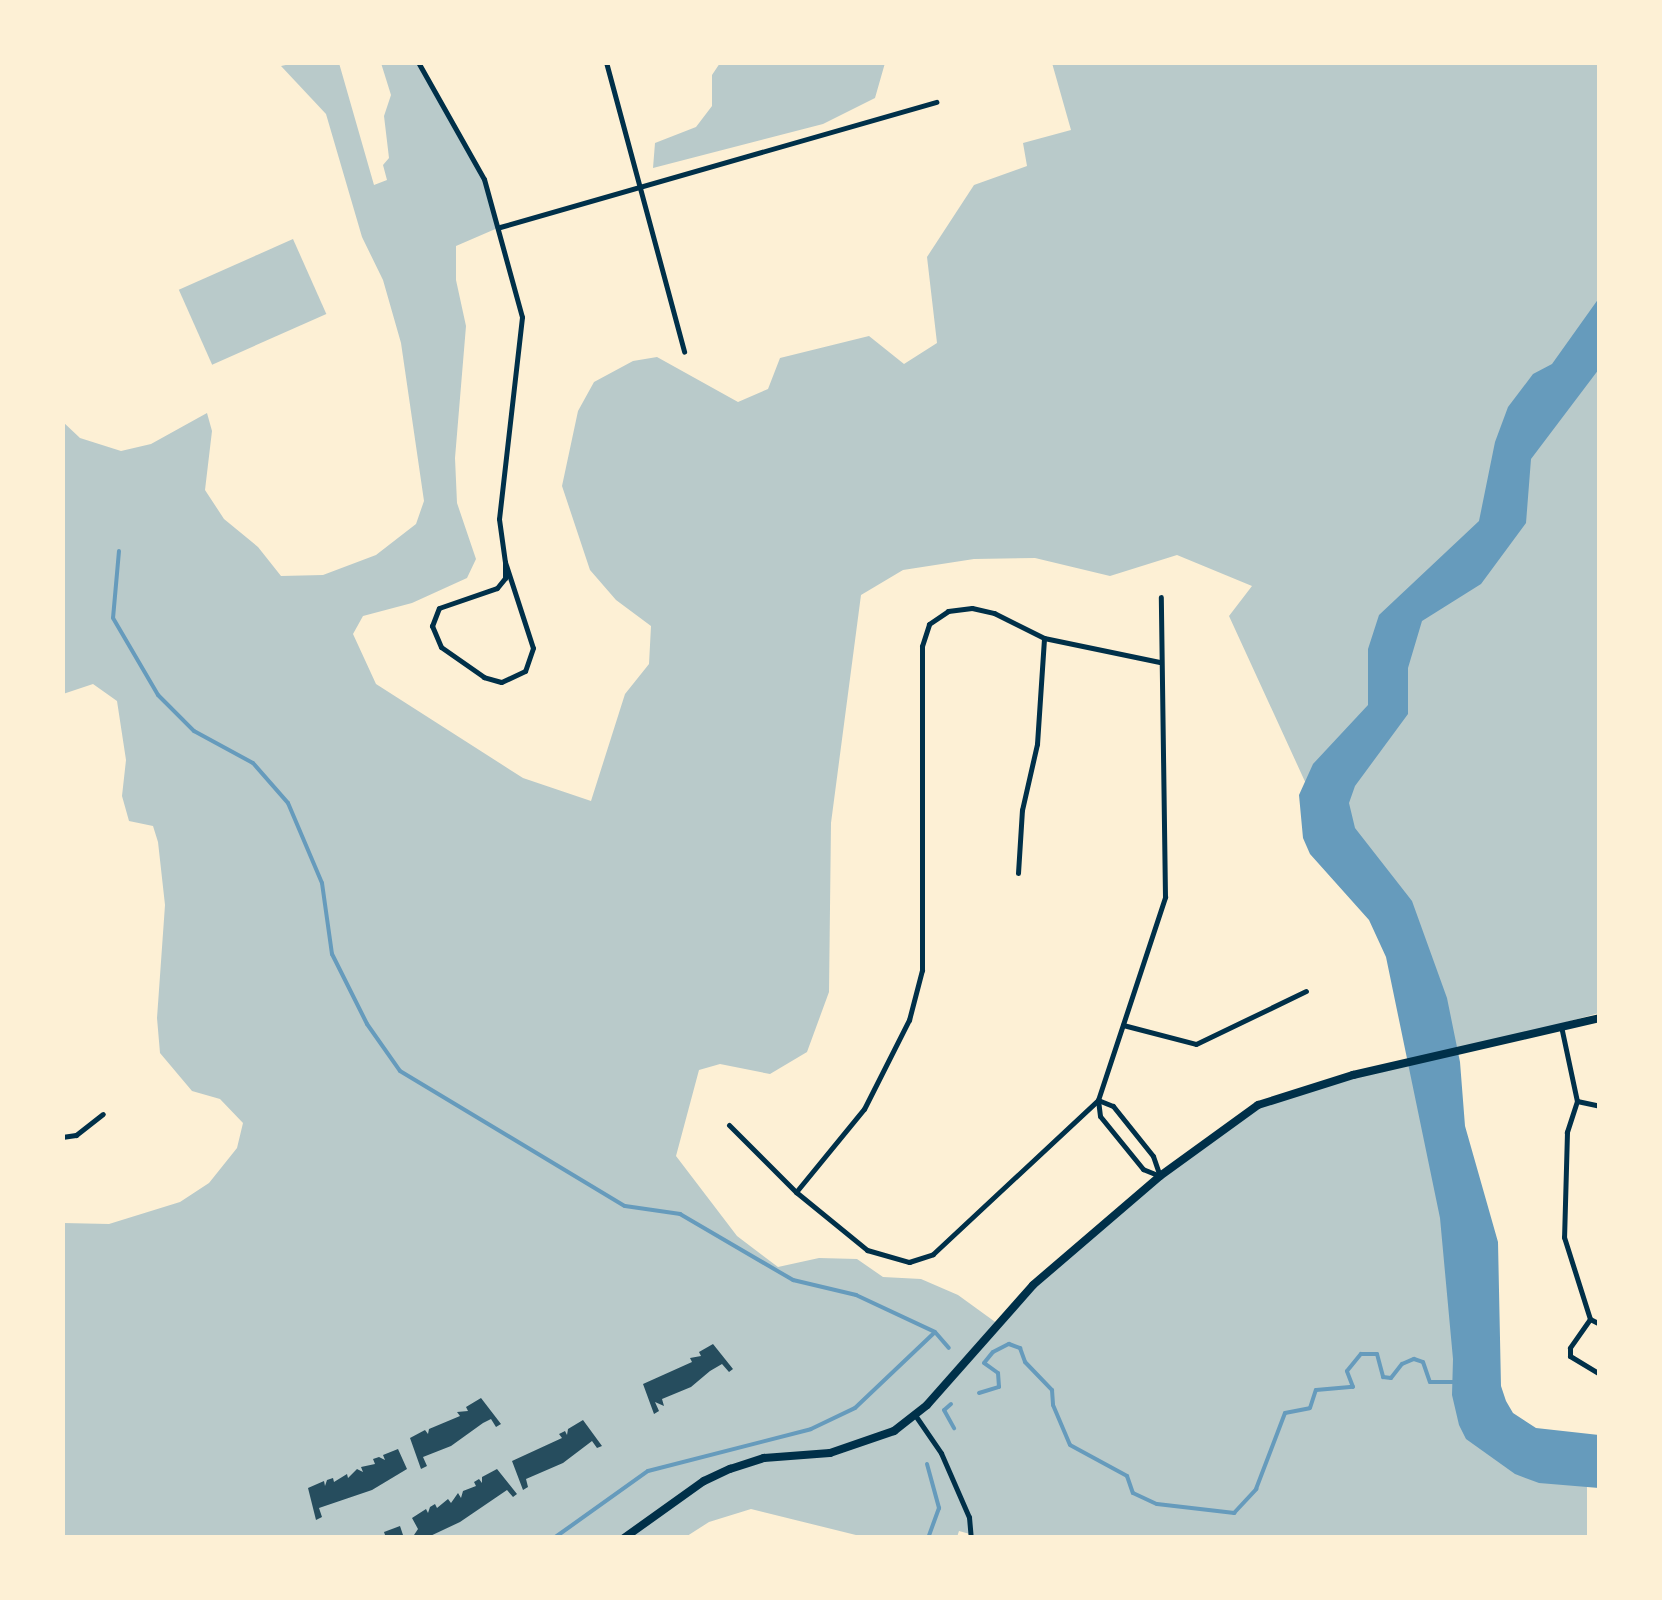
<!DOCTYPE html>
<html>
<head>
<meta charset="utf-8">
<style>
	body { margin:0 }
	#map { position:relative; width:1662px; height:1600px; overflow:hidden; background:#fdf0d5; font-family:"Noto Sans",sans-serif }
	div>[style] { position:absolute }
	.green>* { inset:0; background:#b9caca; transform-origin:0 0 }
	.water>* { inset:0; background:#669bbc }
	.stream>* { height:4px; margin:-2px; padding:0 2px; transform-origin:2px; border-radius:2px; background:#669bbc }
	.building>* { inset:0; background:#264d5e }
	.minor>* { height:5px; margin:-2.5px; padding:0 2.5px; transform-origin:2.5px; border-radius:2.5px; background:#003049 }
	.secondary>* { height:8px; margin:-4px; padding:0 4px; transform-origin:4px; border-radius:4px; background:#003049 }
	span { translate:-50% -50%; white-space:nowrap; text-align:center; line-height:1.15; -webkit-text-stroke:10px #fdf0d5; paint-order:stroke }
	.frame { position:absolute; inset:0; border:65px solid #fdf0d5; pointer-events:none }
</style>
</head>
<body>
<div id="map">
	<div class="green">
		<div style="clip-path:polygon(295px 63px,339px 63px,374px 185px,387px 180px,383px 165px,389px 158px,384px 116px,391px 95px,381px 63px,418px 63px,484px 179px,500px 227px,456px 246px,456px 280px,466px 326px,455px 458px,457px 503px,476px 559px,467px 578px,412px 603px,363px 616px,353px 634px,376px 684px,523px 778px,591px 801px,625px 694px,649px 664px,651px 626px,616px 600px,590px 570px,562px 486px,578px 411px,594px 382px,633px 361px,657px 357px,738px 402px,768px 389px,780px 358px,869px 336px,904px 364px,937px 343px,927px 257px,974px 185px,1027px 166px,1023px 143px,1071px 130px,1052px 63px,1599px 63px,1599px 1013px,1435px 1059px,1415px 996px,1324px 823px,1229px 616px,1252px 586px,1177px 555px,1110px 576px,1035px 558px,974px 559px,903px 570px,861px 595px,831px 823px,829px 992px,807px 1052px,770px 1074px,720px 1064px,699px 1070px,676px 1156px,737px 1236px,778px 1267px,819px 1258px,857px 1259px,883px 1277px,921px 1279px,958px 1295px,998px 1324px,1032px 1286px,1160px 1176px,1258px 1105px,1291px 1091px,1433px 1060px,1485px 1369px,1513px 1444px,1587px 1487px,1587px 1537px,984px 1538px,959px 1531px,957px 1537px,868px 1538px,751px 1509px,709px 1522px,684px 1538px,63px 1537px,63px 1223px,109px 1224px,180px 1202px,209px 1183px,237px 1148px,243px 1123px,220px 1099px,192px 1091px,160px 1053px,157px 1018px,165px 905px,158px 842px,153px 826px,129px 821px,122px 796px,126px 760px,117px 701px,93px 684px,63px 694px,62px 421px,80px 438px,121px 451px,151px 444px,207px 413px,212px 431px,205px 490px,224px 519px,258px 547px,281px 576px,323px 575px,376px 555px,416px 524px,424px 501px,401px 343px,383px 280px,362px 237px,326px 114px,281px 66px)"></div>
		<div style="clip-path:polygon(720px 63px,720px 62px,885px 63px,875px 98px,823px 124px,653px 168px,655px 143px,696px 127px,712px 106px,712px 75px)"></div>
		<div style="left:293px;top:239px;width:82px;height:125px;rotate:66deg"></div>
	</div>
	<div class="water">
		<div style="clip-path:polygon(1599px 298px,1599px 369px,1531px 459px,1526px 523px,1481px 584px,1422px 621px,1408px 668px,1408px 714px,1355px 786px,1349px 803px,1355px 828px,1412px 901px,1447px 998px,1460px 1062px,1465px 1126px,1498px 1242px,1501px 1386px,1506px 1401px,1513px 1413px,1536px 1428px,1599px 1435px,1599px 1488px,1539px 1483px,1515px 1474px,1466px 1439px,1459px 1425px,1452px 1395px,1453px 1359px,1440px 1218px,1386px 957px,1369px 920px,1310px 854px,1303px 838px,1299px 795px,1313px 764px,1368px 705px,1368px 649px,1379px 615px,1479px 521px,1495px 442px,1508px 407px,1533px 374px,1552px 364px)"></div>
	</div>
	<div class="stream">
		<div style="left:119px;top:551px;width:67px;rotate:95.1deg"></div>
		<div style="left:113px;top:618px;width:89px;rotate:59.7deg"></div>
		<div style="left:158px;top:695px;width:51px;rotate:45deg"></div>
		<div style="left:194px;top:731px;width:67px;rotate:28.5deg"></div>
		<div style="left:253px;top:763px;width:53px;rotate:48.8deg"></div>
		<div style="left:288px;top:803px;width:87px;rotate:67deg"></div>
		<div style="left:322px;top:883px;width:72px;rotate:82deg"></div>
		<div style="left:332px;top:954px;width:78px;rotate:63.4deg"></div>
		<div style="left:367px;top:1024px;width:57px;rotate:54.9deg"></div>
		<div style="left:400px;top:1071px;width:262px;rotate:31deg"></div>
		<div style="left:625px;top:1206px;width:56px;rotate:8.3deg"></div>
		<div style="left:680px;top:1214px;width:131px;rotate:30.3deg"></div>
		<div style="left:793px;top:1280px;width:65px;rotate:13.4deg"></div>
		<div style="left:856px;top:1295px;width:87px;rotate:25.1deg"></div>
		<div style="left:935px;top:1332px;width:21px;rotate:49deg"></div>
		<div style="left:979px;top:1393px;width:21px;rotate:-17deg"></div>
		<div style="left:999px;top:1387px;width:14px;rotate:-94deg"></div>
		<div style="left:998px;top:1373px;width:17px;rotate:-144deg"></div>
		<div style="left:984px;top:1363px;width:14px;rotate:-51deg"></div>
		<div style="left:993px;top:1352px;width:18px;rotate:-27deg"></div>
		<div style="left:1009px;top:1344px;width:12px;rotate:20deg"></div>
		<div style="left:1020px;top:1348px;width:15px;rotate:70deg"></div>
		<div style="left:1025px;top:1362px;width:39px;rotate:46deg"></div>
		<div style="left:1052px;top:1390px;width:15px;rotate:86deg"></div>
		<div style="left:1053px;top:1405px;width:43px;rotate:67deg"></div>
		<div style="left:1070px;top:1445px;width:65px;rotate:28.5deg"></div>
		<div style="left:1127px;top:1476px;width:18px;rotate:71deg"></div>
		<div style="left:1133px;top:1493px;width:26px;rotate:25deg"></div>
		<div style="left:1157px;top:1504px;width:78px;rotate:6.7deg"></div>
		<div style="left:1234px;top:1513px;width:33px;rotate:-47deg"></div>
		<div style="left:1256px;top:1489px;width:81px;rotate:-69.1deg"></div>
		<div style="left:1285px;top:1413px;width:25px;rotate:-11deg"></div>
		<div style="left:1310px;top:1408px;width:19px;rotate:-72deg"></div>
		<div style="left:1316px;top:1390px;width:37px;rotate:-5deg"></div>
		<div style="left:1353px;top:1387px;width:17px;rotate:-111deg"></div>
		<div style="left:1347px;top:1371px;width:22px;rotate:-51deg"></div>
		<div style="left:1361px;top:1354px;width:16px"></div>
		<div style="left:1377px;top:1354px;width:24px;rotate:75deg"></div>
		<div style="left:1383px;top:1377px;width:8px;rotate:7deg"></div>
		<div style="left:1391px;top:1378px;width:18px;rotate:-52deg"></div>
		<div style="left:1402px;top:1364px;width:13px;rotate:-23deg"></div>
		<div style="left:1414px;top:1359px;width:9px;rotate:18deg"></div>
		<div style="left:1423px;top:1362px;width:21px;rotate:71deg"></div>
		<div style="left:1430px;top:1382px;width:26px"></div>
		<div style="left:951px;top:1404px;width:9px;rotate:139deg"></div>
		<div style="left:944px;top:1410px;width:21px;rotate:61deg"></div>
		<div style="left:927px;top:1464px;width:46px;rotate:74.7deg"></div>
		<div style="left:939px;top:1508px;width:32px;rotate:110deg"></div>
		<div style="left:554px;top:1538px;width:115px;rotate:-35.5deg"></div>
		<div style="left:648px;top:1471px;width:168px;rotate:-14.4deg"></div>
		<div style="left:811px;top:1429px;width:49px;rotate:-25.5deg"></div>
		<div style="left:855px;top:1408px;width:110px;rotate:-43.5deg"></div>
	</div>
	<div class="building">
		<div style="clip-path:polygon(713px 1344px,733px 1369px,729px 1372px,722px 1364px,710px 1371px,691px 1387px,662px 1399px,664px 1406px,655px 1402px,659px 1411px,654px 1414px,643px 1384px,692px 1362px,690px 1358px,701px 1356px,699px 1352px)"></div>
		<div style="clip-path:polygon(481px 1398px,501px 1424px,496px 1427px,491px 1419px,483px 1423px,451px 1446px,423px 1457px,427px 1466px,421px 1469px,410px 1438px,425px 1430px,428px 1434px,429px 1429px,460px 1416px,457px 1412px,468px 1411px,466px 1407px)"></div>
		<div style="clip-path:polygon(583px 1420px,602px 1446px,597px 1448px,592px 1441px,563px 1463px,526px 1479px,528px 1487px,523px 1490px,512px 1461px,562px 1438px,559px 1434px,565px 1431px,567px 1435px,568px 1429px)"></div>
		<div style="clip-path:polygon(398px 1449px,407px 1469px,372px 1490px,319px 1508px,322px 1517px,316px 1520px,308px 1488px,324px 1481px,325px 1486px,327px 1480px,333px 1478px,334px 1482px,347px 1474px,348px 1478px,357px 1469px,363px 1472px,361px 1467px,375px 1464px,373px 1459px,379px 1457px,385px 1460px,383px 1455px)"></div>
		<div style="clip-path:polygon(497px 1469px,517px 1494px,513px 1497px,507px 1490px,460px 1522px,426px 1538px,412px 1538px,418px 1529px,412px 1518px,426px 1509px,428px 1513px,430px 1507px,435px 1504px,437px 1508px,448px 1499px,451px 1503px,458px 1493px,461px 1498px,463px 1491px,476px 1486px,474px 1482px,479px 1479px,482px 1483px,482px 1477px)"></div>
		<div style="clip-path:polygon(400px 1526px,404px 1538px,386px 1538px,384px 1532px)"></div>
	</div>
	<div class="minor">
		<div style="left:418px;top:62px;width:134px;rotate:60.6deg"></div>
		<div style="left:484px;top:179px;width:143px;rotate:74.6deg"></div>
		<div style="left:522px;top:317px;width:203px;rotate:96.5deg"></div>
		<div style="left:499px;top:519px;width:43px;rotate:82.1deg"></div>
		<div style="left:505px;top:562px;width:90px;rotate:72deg"></div>
		<div style="left:533px;top:648px;width:24px;rotate:109deg"></div>
		<div style="left:525px;top:671px;width:26px;rotate:155deg"></div>
		<div style="left:501px;top:682px;width:18px;rotate:-164deg"></div>
		<div style="left:484px;top:677px;width:52px;rotate:-145.1deg"></div>
		<div style="left:441px;top:647px;width:23px;rotate:-113deg"></div>
		<div style="left:432px;top:626px;width:19px;rotate:-69deg"></div>
		<div style="left:439px;top:608px;width:61px;rotate:-19deg"></div>
		<div style="left:497px;top:588px;width:13px;rotate:-51deg"></div>
		<div style="left:505px;top:578px;width:16px;rotate:-90deg"></div>
		<div style="left:606px;top:62px;width:300px;rotate:74.9deg"></div>
		<div style="left:500px;top:227px;width:454px;rotate:-16deg"></div>
		<div style="left:1018px;top:873px;width:63px;rotate:-86.4deg"></div>
		<div style="left:1022px;top:810px;width:68px;rotate:-77.2deg"></div>
		<div style="left:1037px;top:744px;width:106px;rotate:-86.2deg"></div>
		<div style="left:1123px;top:1025px;width:75px;rotate:14.6deg"></div>
		<div style="left:1196px;top:1044px;width:122px;rotate:-25.7deg"></div>
		<div style="left:1561px;top:1026px;width:77px;rotate:78deg"></div>
		<div style="left:1577px;top:1101px;width:33px;rotate:108deg"></div>
		<div style="left:1567px;top:1132px;width:105px;rotate:91.6deg"></div>
		<div style="left:1564px;top:1237px;width:86px;rotate:72.4deg"></div>
		<div style="left:1590px;top:1319px;width:11px;rotate:27deg"></div>
		<div style="left:1098px;top:1100px;width:16px;rotate:22deg"></div>
		<div style="left:1113px;top:1106px;width:64px;rotate:51.3deg"></div>
		<div style="left:1153px;top:1156px;width:21px;rotate:71deg"></div>
		<div style="left:1577px;top:1101px;width:24px;rotate:12deg"></div>
		<div style="left:729px;top:1125px;width:95px;rotate:45deg"></div>
		<div style="left:796px;top:1192px;width:92px;rotate:39.2deg"></div>
		<div style="left:867px;top:1250px;width:44px;rotate:15.9deg"></div>
		<div style="left:909px;top:1262px;width:25px;rotate:-18deg"></div>
		<div style="left:933px;top:1254px;width:226px;rotate:-43deg"></div>
		<div style="left:62px;top:1137px;width:14px;rotate:-8deg"></div>
		<div style="left:76px;top:1135px;width:34px;rotate:-38deg"></div>
		<div style="left:1160px;top:1176px;width:18px;rotate:-158deg"></div>
		<div style="left:1143px;top:1169px;width:68px;rotate:-129.1deg"></div>
		<div style="left:1100px;top:1116px;width:16px;rotate:-97deg"></div>
		<div style="left:1098px;top:1100px;width:214px;rotate:-71.7deg"></div>
		<div style="left:1165px;top:897px;width:300px;rotate:-90.8deg"></div>
		<div style="left:796px;top:1192px;width:107px;rotate:-50.7deg"></div>
		<div style="left:864px;top:1109px;width:100px;rotate:-63.2deg"></div>
		<div style="left:909px;top:1020px;width:52px;rotate:-75.4deg"></div>
		<div style="left:922px;top:970px;width:324px;rotate:-90deg"></div>
		<div style="left:922px;top:646px;width:23px;rotate:-72deg"></div>
		<div style="left:929px;top:624px;width:23px;rotate:-34deg"></div>
		<div style="left:948px;top:611px;width:24px;rotate:-7deg"></div>
		<div style="left:972px;top:608px;width:23px;rotate:13deg"></div>
		<div style="left:994px;top:613px;width:56px;rotate:26.6deg"></div>
		<div style="left:1044px;top:638px;width:118px;rotate:11.7deg"></div>
		<div style="left:1590px;top:1319px;width:35px;rotate:125deg"></div>
		<div style="left:1570px;top:1348px;width:8px;rotate:90deg"></div>
		<div style="left:1570px;top:1356px;width:35px;rotate:31deg"></div>
		<div style="left:915px;top:1415px;width:46px;rotate:55.6deg"></div>
		<div style="left:941px;top:1453px;width:70px;rotate:66.4deg"></div>
		<div style="left:969px;top:1517px;width:21px;rotate:85deg"></div>
	</div>
	<div class="secondary">
		<div style="left:624px;top:1538px;width:98px;rotate:-35.5deg"></div>
		<div style="left:704px;top:1481px;width:29px;rotate:-25deg"></div>
		<div style="left:730px;top:1469px;width:36px;rotate:-18deg"></div>
		<div style="left:764px;top:1458px;width:66px;rotate:-4.3deg"></div>
		<div style="left:830px;top:1453px;width:68px;rotate:-19deg"></div>
		<div style="left:894px;top:1431px;width:42px;rotate:-38.2deg"></div>
		<div style="left:927px;top:1405px;width:160px;rotate:-48.5deg"></div>
		<div style="left:1033px;top:1285px;width:167px;rotate:-40.6deg"></div>
		<div style="left:1160px;top:1176px;width:121px;rotate:-35.9deg"></div>
		<div style="left:1258px;top:1105px;width:100px;rotate:-17.5deg"></div>
		<div style="left:1353px;top:1075px;width:253px;rotate:-13deg"></div>
	</div>
	<div class="frame"></div>
</div>
</body>
</html>
